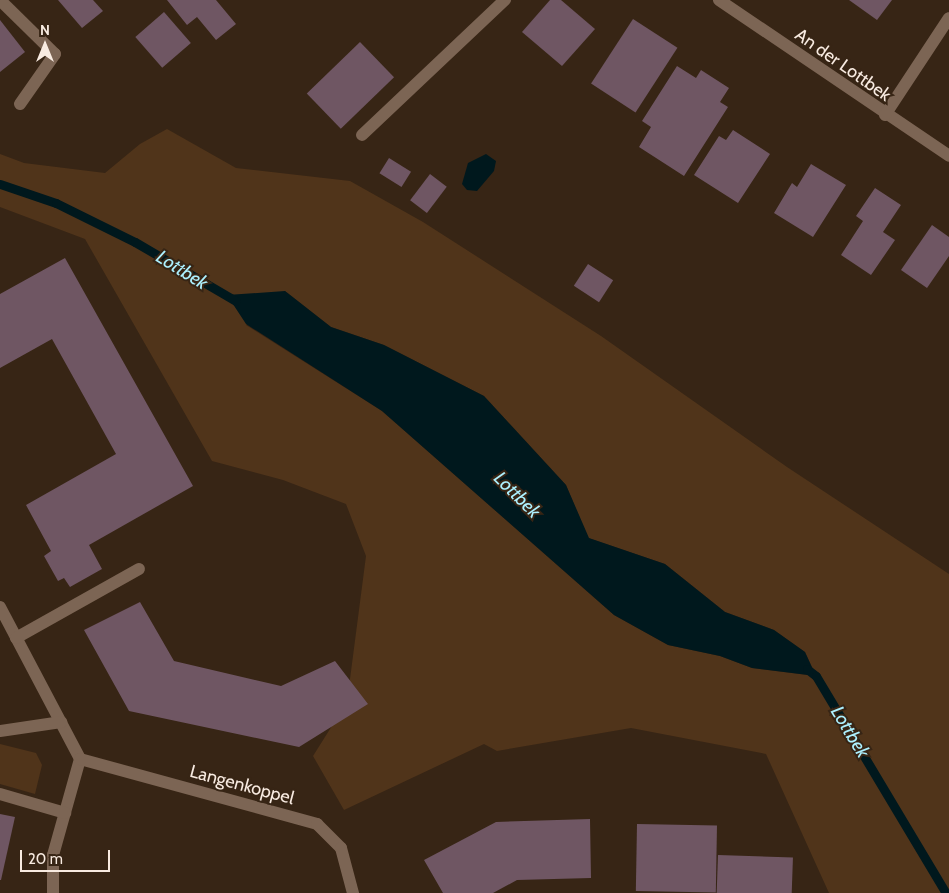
<!DOCTYPE html>
<html>
<head>
<meta charset="utf-8">
<style>
  body { margin:0 }
  #map { position:relative; width:949px; height:893px; overflow:hidden; background:#372515; font-family:Cabin,sans-serif }
  div>[style] { position:absolute }
  .green>* { inset:0; background:#50341a }
  .water>* { inset:0; background:#00181d }
  .stream>* { height:9px; margin:-4.5px; padding:0 4.5px; transform-origin:4.5px; border-radius:4.5px; background:#00181d }
  .building>* { inset:0; background:#6f5663; transform-origin:0 0 }
  .minor>* { height:12px; margin:-6px; padding:0 6px; transform-origin:6px; border-radius:6px; background:#7c6554 }
  span { translate:-50% -50%; white-space:nowrap; text-align:center; line-height:1.15; -webkit-text-stroke:4px #372515; paint-order:stroke }
  .street-label { font-size:18px; color:#f8ebe1 }
  .water-label { font-size:19px; color:#adf1ff; font-style:italic }
  .north { position:absolute; left:20px; top:20px; width:50px; height:50px; -webkit-text-stroke:4px #372515; paint-order:stroke; rotate:0deg; font-size:14px; font-weight:700; line-height:20px; text-align:center; color:#f8ebe1 }
  .north::after { content:''; display:block; margin:auto; width:18px; height:22px; background:#f8ebe1; clip-path:polygon(50% 0,100% 100%,50% 72%,0 100%) }
  .scale { position:absolute; left:20px; top:850px; width:90px; height:22px; box-sizing:border-box; border:2px solid #f8ebe1; border-top:0; padding-left:6px; font-size:15px; line-height:18px; white-space:nowrap; color:#f8ebe1; -webkit-text-stroke:4px #372515; paint-order:stroke }
</style>
</head>
<body>
<div id="map">
  <div class="green">
    <i style="clip-path:polygon(evenodd,167px 129px,236px 168px,350px 181px,423px 222px,601px 336px,787px 467px,949px 574px,949px 893px,829px 893px,766px 754px,631px 728px,497px 751px,484px 744px,344px 810px,313px 756px,347px 702px,366px 556px,346px 504px,283px 480px,212px 461px,85px 239px,0 207px,0 154px,24px 163px,105px 173px,140px 144px,167px 129px,285px 291px,331px 327px,384px 345px,484px 396px,566px 485px,588px 538px,665px 564px,725px 612px,774px 630px,805px 652px,816px 676px,752px 668px,720px 656px,668px 645px,614px 615px,382px 411px,246px 325px,285px 291px)"></i>
    <i style="clip-path:polygon(0 744px,36px 753px,42px 765px,35px 794px,0 784px)"></i>
  </div>
  <div class="water">
    <i style="clip-path:polygon(486px 154px,496px 161px,494px 171px,477px 191px,467px 190px,462px 184px,468px 163px)"></i>
    <i style="clip-path:polygon(285px 291px,331px 327px,384px 345px,484px 396px,566px 485px,589px 538px,665px 564px,725px 612px,774px 630px,805px 652px,816px 676px,752px 668px,720px 656px,668px 645px,614px 615px,382px 411px,246px 324px,227px 295px)"></i>
  </div>
  <div class="stream">
    <i style="left:0;top:184px;width:59px;rotate:18.7deg"></i>
    <i style="left:56px;top:203px;width:88px;rotate:26.3deg"></i>
    <i style="left:135px;top:242px;width:117px;rotate:30.3deg"></i>
    <i style="left:807px;top:669px;width:11px;rotate:38deg"></i>
    <i style="left:816px;top:676px;width:253px;rotate:59.1deg"></i>
  </div>
  <div class="building">
    <i style="clip-path:polygon(58px 0,93px 0,103px 11px,82px 28px)"></i>
    <i style="clip-path:polygon(167px 0,216px 0,236px 24px,216px 40px,197px 17px,187px 25px)"></i>
    <i style="clip-path:polygon(550px 0,561px 0,595px 29px,562px 66px,522px 32px)"></i>
    <i style="clip-path:polygon(849px 0,892px 0,877px 20px)"></i>
    <i style="left:164px;top:12px;width:41px;height:38px;rotate:49deg"></i>
    <i style="left:633px;top:19px;width:53px;height:77px;rotate:33deg"></i>
    <i style="clip-path:polygon(0 20px,25px 52px,0 72px)"></i>
    <i style="left:360px;top:42px;width:49px;height:74px;rotate:46deg"></i>
    <i style="clip-path:polygon(677px 66px,696px 78px,701px 70px,729px 88px,720px 102px,728px 107px,684px 176px,639px 147px,651px 127px,642px 121px)"></i>
    <i style="clip-path:polygon(733px 130px,770px 154px,738px 203px,694px 175px,719px 136px,726px 140px)"></i>
    <i style="left:389px;top:158px;width:26px;height:18px;rotate:32deg"></i>
    <i style="clip-path:polygon(811px 164px,846px 185px,813px 237px,774px 213px,792px 183px,797px 187px)"></i>
    <i style="left:430px;top:174px;width:21px;height:33px;rotate:37deg"></i>
    <i style="clip-path:polygon(875px 188px,901px 205px,883px 232px,895px 240px,871px 275px,841px 255px,863px 221px,856px 216px)"></i>
    <i style="clip-path:polygon(932px 225px,949px 237px,949px 256px,927px 288px,901px 270px)"></i>
    <i style="clip-path:polygon(65px 258px,193px 486px,89px 545px,102px 569px,70px 587px,64px 578px,58px 581px,44px 556px,51px 551px,26px 505px,116px 454px,52px 339px,0 368px,0 294px)"></i>
    <i style="left:588px;top:264px;width:30px;height:26px;rotate:33deg"></i>
    <i style="clip-path:polygon(140px 602px,174px 661px,281px 686px,335px 661px,368px 704px,299px 747px,129px 711px,84px 630px)"></i>
    <i style="clip-path:polygon(0 814px,15px 817px,1px 880px,0 880px)"></i>
    <i style="clip-path:polygon(590px 819px,591px 878px,517px 880px,493px 893px,443px 893px,424px 860px,496px 822px)"></i>
    <i style="left:637px;top:824px;width:80px;height:67px;rotate:1deg"></i>
    <i style="left:718px;top:855px;width:75px;height:38px;rotate:2deg"></i>
  </div>
  <div class="minor">
    <i style="left:0;top:0;width:77px;rotate:44.5deg"></i>
    <i style="left:55px;top:54px;width:61px;rotate:125deg"></i>
    <i style="left:719px;top:0;width:278px;rotate:34.1deg"></i>
    <i style="left:885px;top:115px;width:116px;rotate:-56.6deg"></i>
    <i style="left:362px;top:135px;width:197px;rotate:-43.4deg"></i>
    <i style="left:0;top:607px;width:172px;rotate:62.2deg"></i>
    <i style="left:80px;top:759px;width:100px;rotate:105.7deg"></i>
    <i style="left:53px;top:855px;width:38px;rotate:90deg"></i>
    <i style="left:16px;top:638px;width:141px;rotate:-29.3deg"></i>
    <i style="left:0;top:731px;width:62px;rotate:-8.4deg"></i>
    <i style="left:80px;top:759px;width:246px;rotate:15.3deg"></i>
    <i style="left:317px;top:824px;width:34px;rotate:45deg"></i>
    <i style="left:341px;top:848px;width:47px;rotate:75.1deg"></i>
    <i style="left:0;top:794px;width:68px;rotate:16.3deg"></i>
  </div>
  <div class="street-label">
    <span style="left:843px;top:65px;rotate:35deg">An der Lottbek</span>
    <span style="left:242px;top:785px;rotate:15deg">Langenkoppel</span>
  </div>
  <div class="water-label">
    <span style="left:182px;top:270px;rotate:32deg">Lottbek</span>
    <span style="left:517px;top:495px;rotate:45deg">Lottbek</span>
    <span style="left:850px;top:732px;rotate:59deg">Lottbek</span>
  </div>
  <div class="north">N</div>
  <div class="scale">20 m</div>
</div>
</body>
</html>
